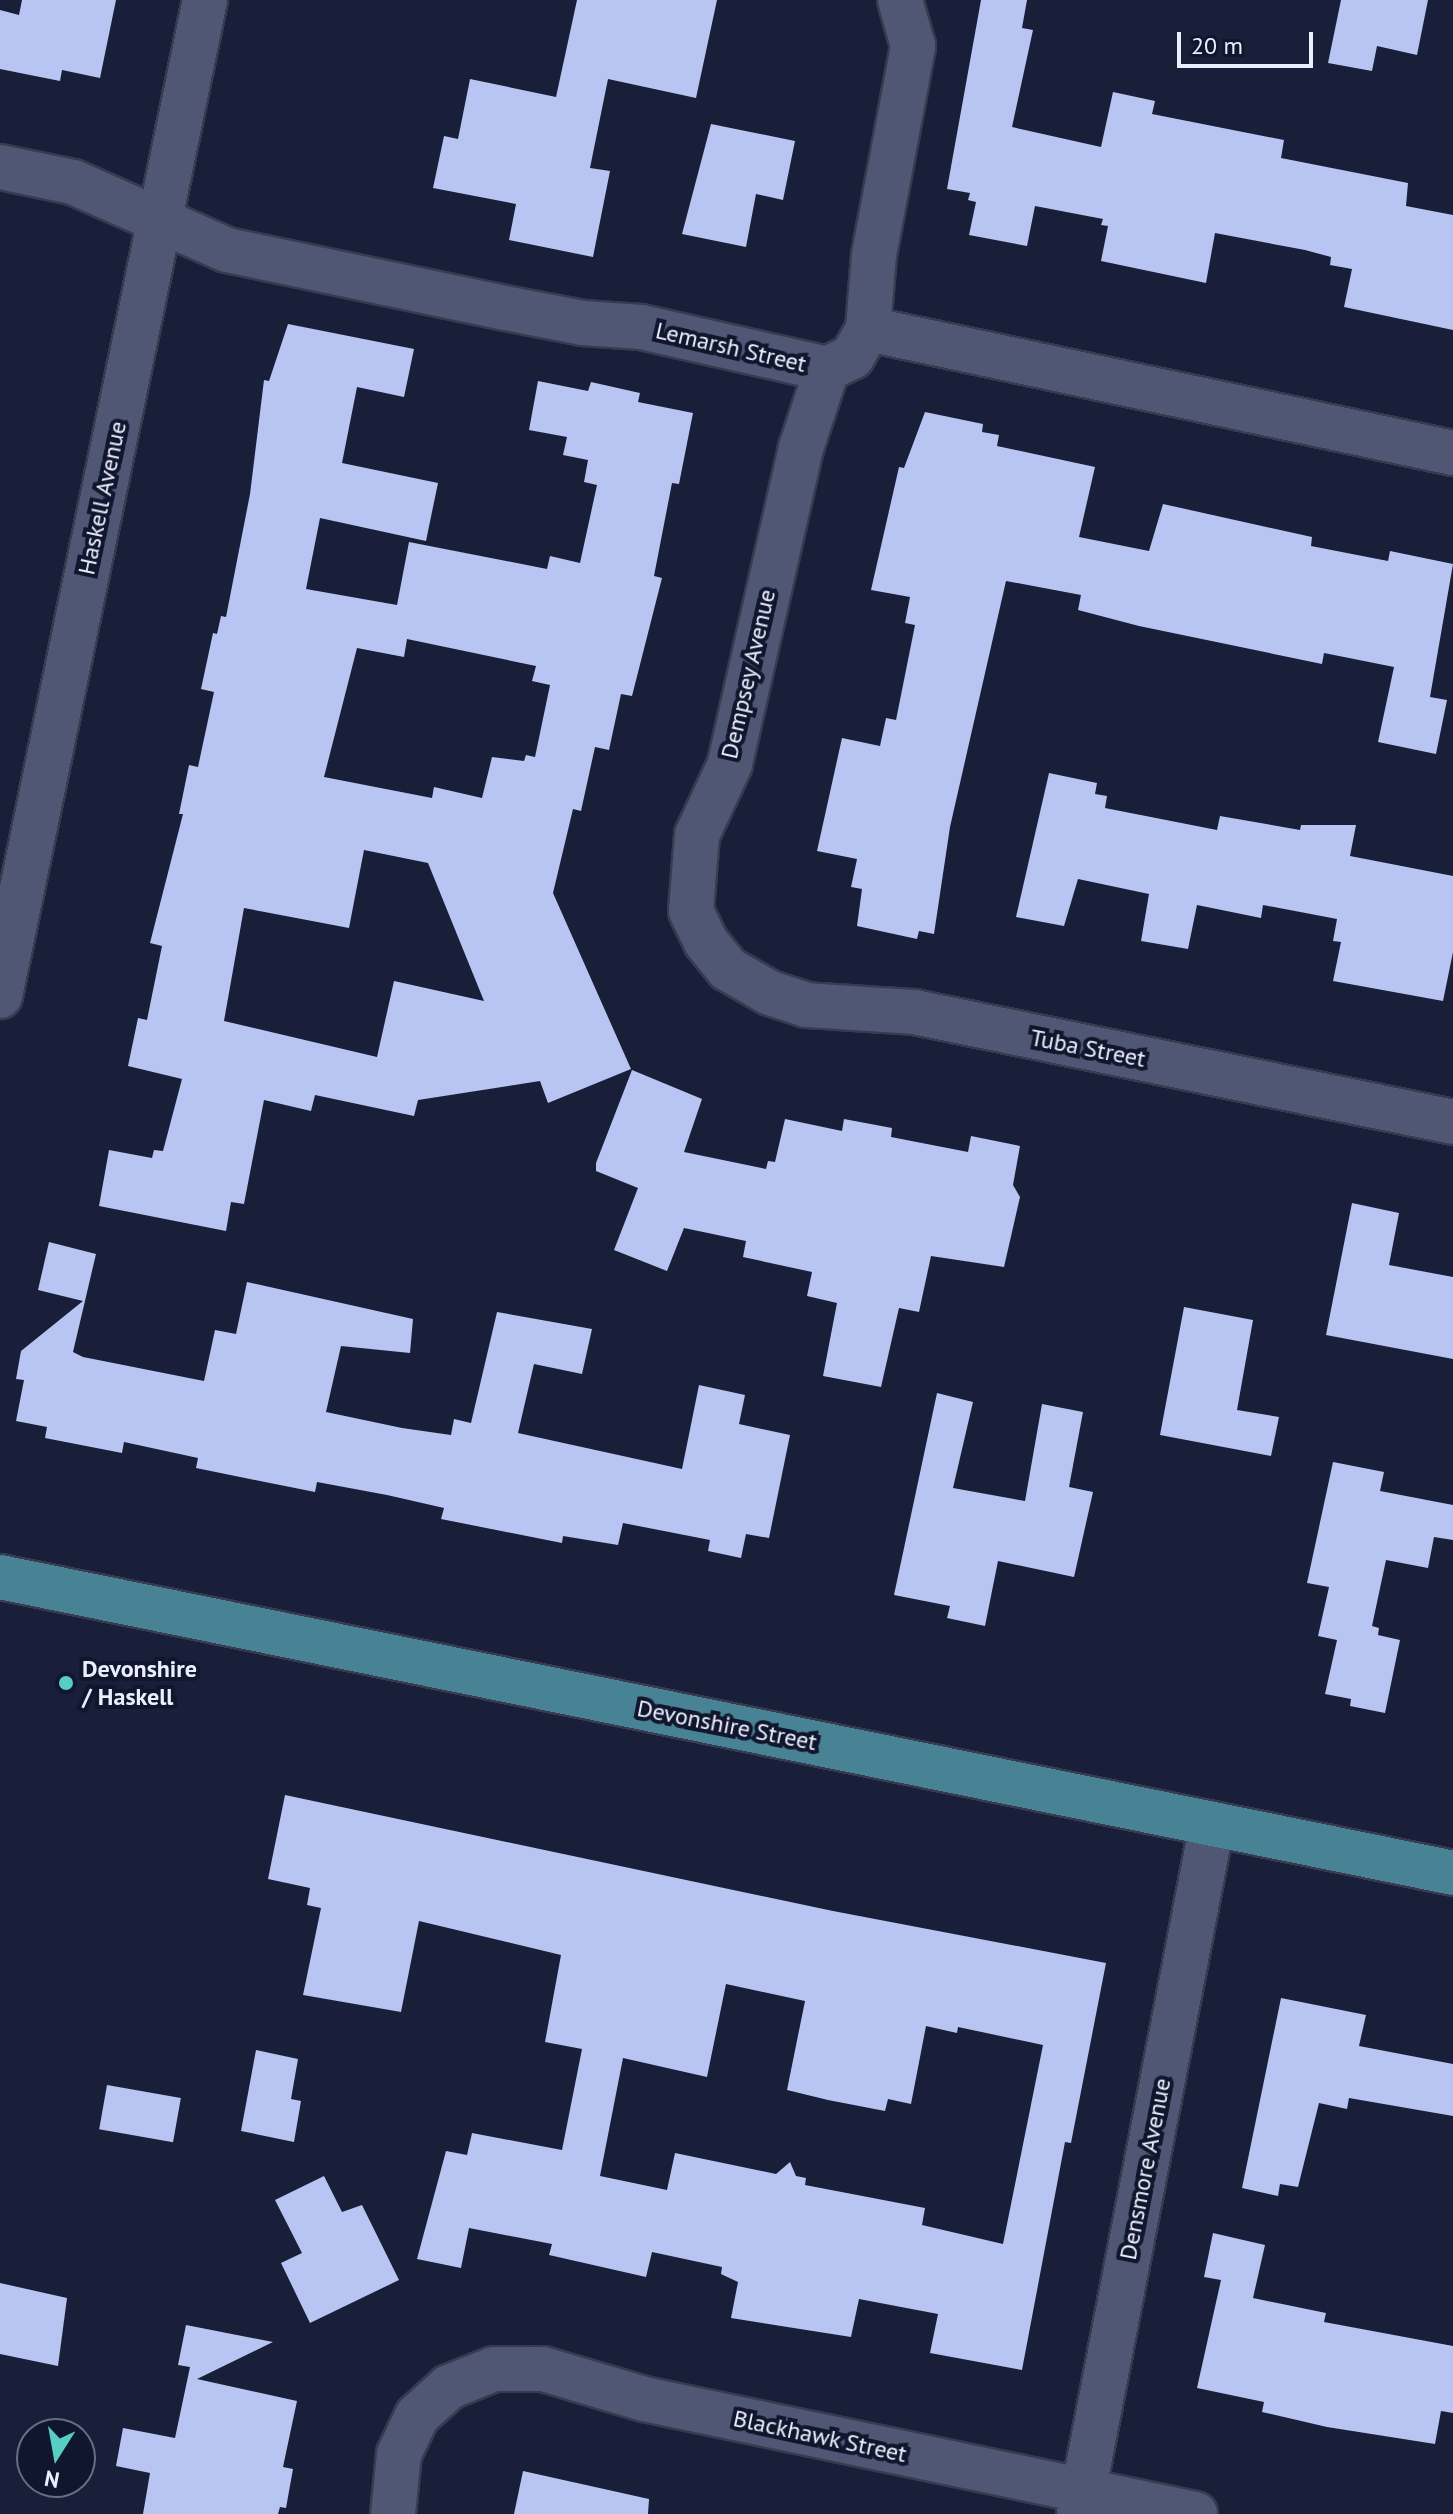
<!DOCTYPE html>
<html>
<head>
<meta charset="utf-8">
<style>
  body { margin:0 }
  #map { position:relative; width:1453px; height:2514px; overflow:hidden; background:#1a1f39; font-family:"PT Sans",sans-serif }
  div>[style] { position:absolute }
  .building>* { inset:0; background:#b8c4f2; transform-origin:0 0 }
  .roads { filter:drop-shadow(2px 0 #383b50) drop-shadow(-2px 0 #383b50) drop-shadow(0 2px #383b50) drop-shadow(0 -2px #383b50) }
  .minor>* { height:44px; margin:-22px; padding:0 22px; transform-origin:22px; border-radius:22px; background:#4f5774 }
  .secondary>* { height:44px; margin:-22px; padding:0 22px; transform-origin:22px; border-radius:22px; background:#4f5774 }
  .primary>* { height:44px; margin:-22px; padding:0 22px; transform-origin:22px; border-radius:22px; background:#478394 }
  .dots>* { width:22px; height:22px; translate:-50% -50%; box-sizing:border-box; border:4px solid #11162f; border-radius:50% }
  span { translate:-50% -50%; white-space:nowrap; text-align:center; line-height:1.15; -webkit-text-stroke:8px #11162f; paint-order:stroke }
  .street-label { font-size:24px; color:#ebeffd }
  .poi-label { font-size:24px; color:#ebeffd; font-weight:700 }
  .left { translate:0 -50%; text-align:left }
  .north { position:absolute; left:16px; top:2418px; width:80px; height:80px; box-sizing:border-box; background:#11162f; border:2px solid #686d81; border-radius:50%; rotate:191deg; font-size:22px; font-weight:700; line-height:32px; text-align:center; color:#ebeffd }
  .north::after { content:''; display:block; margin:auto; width:28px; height:36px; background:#56cec3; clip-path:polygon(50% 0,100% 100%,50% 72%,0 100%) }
  .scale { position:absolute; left:1177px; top:32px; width:136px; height:36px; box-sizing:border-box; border:4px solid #ebeffd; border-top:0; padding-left:10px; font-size:24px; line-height:28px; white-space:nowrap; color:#ebeffd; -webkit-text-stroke:6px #11162f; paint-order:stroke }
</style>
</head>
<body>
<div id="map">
  <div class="building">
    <i style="clip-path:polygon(22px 0,116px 0,100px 78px,62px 70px,60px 81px,0 69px,0 10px,19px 15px)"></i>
    <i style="clip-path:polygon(577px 0,717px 0,696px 98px,608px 79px,590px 168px,610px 171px,593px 257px,509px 240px,516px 204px,433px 188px,444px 136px,458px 139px,470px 79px,556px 97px)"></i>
    <i style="clip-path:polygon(981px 0,1027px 0,1022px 28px,1033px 30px,1012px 127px,1101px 147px,1113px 92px,1155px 101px,1152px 114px,1284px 140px,1281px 158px,1408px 183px,1406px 206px,1453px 215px,1453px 330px,1344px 307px,1352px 269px,1330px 265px,1331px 257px,1305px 250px,1215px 233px,1206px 283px,1101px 261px,1108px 226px,1101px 225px,1103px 219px,1035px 206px,1027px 246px,969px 235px,976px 202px,968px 200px,970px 193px,947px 189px)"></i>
    <i style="clip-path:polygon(1341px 0,1428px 0,1417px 55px,1377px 46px,1372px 71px,1328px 63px)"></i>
    <i style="clip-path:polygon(711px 124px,795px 141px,783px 200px,756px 194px,746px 247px,682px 234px)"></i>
    <i style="clip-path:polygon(evenodd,288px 324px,414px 349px,404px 397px,357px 387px,342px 463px,438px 483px,426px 541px,320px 518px,306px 589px,397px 605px,409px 542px,547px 569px,550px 556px,580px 563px,597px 485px,584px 482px,588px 460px,563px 455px,567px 437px,529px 430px,538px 381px,588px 391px,591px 382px,640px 393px,638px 402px,693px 413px,679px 484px,672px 483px,654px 576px,662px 578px,632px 696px,621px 694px,609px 750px,595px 747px,581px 811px,573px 809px,553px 893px,631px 1069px,548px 1103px,540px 1081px,418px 1100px,414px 1116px,315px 1095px,311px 1111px,264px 1100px,244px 1204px,231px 1202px,226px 1231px,99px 1206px,109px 1150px,152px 1158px,154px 1150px,163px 1151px,182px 1079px,128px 1066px,138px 1018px,147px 1020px,162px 946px,150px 943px,183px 814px,179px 814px,189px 765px,198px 767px,214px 692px,201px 689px,213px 633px,217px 634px,221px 616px,226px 617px,250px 494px,264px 380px,269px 381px,288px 324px,407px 639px,536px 666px,532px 681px,550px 685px,535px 757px,526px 755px,524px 761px,492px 757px,482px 798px,434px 787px,432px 798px,324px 777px,357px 648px,404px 657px,407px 639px,288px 324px,364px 850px,428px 863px,484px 1001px,394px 981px,377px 1057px,224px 1021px,244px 908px,349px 928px,364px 850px)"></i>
    <i style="clip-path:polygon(925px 412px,983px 424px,982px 432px,999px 435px,997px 446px,1095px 467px,1079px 537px,1149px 551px,1163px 504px,1312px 537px,1311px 546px,1388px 561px,1390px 551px,1453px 564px,1430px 697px,1447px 700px,1436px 754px,1378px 742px,1394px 667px,1324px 653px,1322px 664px,1139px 626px,1078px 610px,1081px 595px,1006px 581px,950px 827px,934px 934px,919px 931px,917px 939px,857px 926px,862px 889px,851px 887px,857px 859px,817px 851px,842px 738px,880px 746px,886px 718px,896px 720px,915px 625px,905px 623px,910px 597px,871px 590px,899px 467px,904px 468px)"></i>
    <i style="clip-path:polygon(1049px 773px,1097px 783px,1095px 794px,1107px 796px,1105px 808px,1217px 830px,1220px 816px,1300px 830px,1301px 825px,1356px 825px,1350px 856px,1453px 876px,1453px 952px,1443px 1001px,1333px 981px,1341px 942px,1333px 941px,1337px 919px,1263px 905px,1261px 918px,1197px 905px,1188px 949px,1141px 941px,1149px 894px,1078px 879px,1064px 926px,1016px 917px)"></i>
    <i style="clip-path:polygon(632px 1070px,702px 1099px,684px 1152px,766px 1169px,768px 1161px,775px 1162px,785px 1119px,842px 1131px,844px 1119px,892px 1128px,891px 1137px,968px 1152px,971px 1136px,1020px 1146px,1013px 1185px,1020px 1197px,1004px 1267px,931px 1256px,919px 1312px,899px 1308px,881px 1387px,823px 1376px,837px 1303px,807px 1296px,812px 1272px,743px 1257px,746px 1241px,684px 1228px,667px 1271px,614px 1250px,638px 1188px,596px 1171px,596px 1163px)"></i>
    <i style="clip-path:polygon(1352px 1203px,1399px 1213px,1389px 1265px,1453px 1277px,1453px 1359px,1326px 1335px)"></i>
    <i style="clip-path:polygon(49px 1242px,96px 1254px,73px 1352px,83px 1357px,204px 1381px,215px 1330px,236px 1334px,247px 1282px,413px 1319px,410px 1353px,341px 1346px,326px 1412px,402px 1428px,451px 1435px,454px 1419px,471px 1423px,497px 1312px,592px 1329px,582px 1374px,534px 1364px,518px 1433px,682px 1469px,699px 1385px,745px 1395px,739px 1424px,790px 1435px,769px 1538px,746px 1534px,741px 1558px,708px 1551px,710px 1540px,623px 1523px,618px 1545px,563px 1536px,562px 1543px,441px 1519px,444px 1508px,387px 1495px,317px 1482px,315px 1492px,265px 1482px,196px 1468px,198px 1458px,124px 1442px,122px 1453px,45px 1438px,47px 1427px,16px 1421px,24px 1380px,16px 1379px,21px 1351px,83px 1301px,38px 1290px)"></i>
    <i style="clip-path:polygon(1184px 1307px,1253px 1320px,1237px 1410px,1279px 1417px,1271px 1456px,1160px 1435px)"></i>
    <i style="clip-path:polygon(937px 1393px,973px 1402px,953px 1488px,1025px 1501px,1042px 1404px,1083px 1412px,1069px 1487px,1093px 1492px,1074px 1577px,998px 1561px,985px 1626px,947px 1618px,950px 1606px,894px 1595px)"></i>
    <i style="clip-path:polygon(1333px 1462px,1384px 1472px,1380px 1491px,1453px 1505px,1453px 1540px,1434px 1537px,1428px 1568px,1386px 1560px,1372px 1626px,1379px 1628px,1378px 1635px,1400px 1640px,1385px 1713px,1350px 1706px,1351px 1699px,1325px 1694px,1337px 1640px,1318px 1636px,1329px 1587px,1307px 1583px)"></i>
    <i style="clip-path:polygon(evenodd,285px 1795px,833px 1911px,1106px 1963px,1071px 2143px,1065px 2142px,1022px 2370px,930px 2353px,938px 2314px,859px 2299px,851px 2337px,731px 2318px,738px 2282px,721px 2274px,722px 2267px,652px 2252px,646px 2277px,549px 2255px,552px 2244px,469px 2228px,461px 2268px,417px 2259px,446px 2151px,467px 2155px,472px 2133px,562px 2150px,582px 2049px,545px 2042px,561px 1955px,419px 1921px,401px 2012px,303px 1995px,321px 1908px,307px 1905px,310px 1888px,268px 1879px,285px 1795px,726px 1984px,805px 2001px,787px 2090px,828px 2100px,885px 2111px,888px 2099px,911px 2104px,926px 2026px,957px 2033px,958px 2027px,1043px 2045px,1003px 2244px,922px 2225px,925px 2208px,805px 2185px,806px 2178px,796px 2176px,790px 2162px,776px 2174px,675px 2153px,667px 2190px,600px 2176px,623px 2058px,707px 2077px,726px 1984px)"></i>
    <i style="clip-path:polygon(1281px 1998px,1366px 2015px,1359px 2046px,1453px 2064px,1453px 2116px,1349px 2098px,1347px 2109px,1319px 2103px,1298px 2187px,1280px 2184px,1278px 2196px,1242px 2188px)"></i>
    <i style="clip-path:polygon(256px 2050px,298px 2059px,291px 2099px,301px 2101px,294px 2142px,241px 2131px)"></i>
    <i style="left:107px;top:2085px;width:75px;height:45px;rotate:10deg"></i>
    <i style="clip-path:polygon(324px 2176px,342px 2212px,362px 2205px,399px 2280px,310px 2323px,281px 2263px,302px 2253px,275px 2200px)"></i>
    <i style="clip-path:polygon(1213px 2233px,1265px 2245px,1253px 2298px,1326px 2313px,1324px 2322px,1453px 2346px,1453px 2413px,1441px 2411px,1435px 2444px,1327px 2427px,1262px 2412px,1264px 2402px,1197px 2388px,1221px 2280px,1204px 2277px)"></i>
    <i style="clip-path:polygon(0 2283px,67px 2298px,58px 2366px,0 2354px)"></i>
    <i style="clip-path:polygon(186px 2325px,273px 2342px,197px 2379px,297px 2401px,283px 2467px,293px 2469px,286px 2508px,280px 2507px,278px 2514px,143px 2514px,150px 2473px,116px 2466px,123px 2428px,175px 2438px,190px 2367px,178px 2365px)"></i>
    <i style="clip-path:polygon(523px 2471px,649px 2499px,648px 2514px,514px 2514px)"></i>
  </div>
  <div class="roads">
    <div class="minor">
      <i style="left:0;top:167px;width:75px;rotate:11.6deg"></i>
      <i style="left:73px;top:182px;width:168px;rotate:23.8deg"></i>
      <i style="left:227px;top:250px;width:284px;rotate:11.8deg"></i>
      <i style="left:505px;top:308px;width:79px;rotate:10.9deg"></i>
      <i style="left:583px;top:323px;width:58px;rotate:3.9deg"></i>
      <i style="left:641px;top:327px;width:191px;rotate:12.7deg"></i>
      <i style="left:827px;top:369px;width:28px;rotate:-26deg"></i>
      <i style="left:852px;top:357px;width:32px;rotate:-60deg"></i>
      <i style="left:868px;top:329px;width:598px;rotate:11.97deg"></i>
      <i style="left:868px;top:329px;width:74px;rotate:-85.4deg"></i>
      <i style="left:874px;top:255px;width:213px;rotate:-79.4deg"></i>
      <i style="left:913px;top:46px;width:48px;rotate:-105.8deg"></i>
      <i style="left:827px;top:369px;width:83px;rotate:108.2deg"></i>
      <i style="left:801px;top:448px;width:324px;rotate:102.7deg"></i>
      <i style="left:730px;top:764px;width:78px;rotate:114.9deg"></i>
      <i style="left:697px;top:835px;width:76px;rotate:94.5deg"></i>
      <i style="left:691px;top:911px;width:34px;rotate:64deg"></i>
      <i style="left:706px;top:942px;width:35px;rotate:51deg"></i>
      <i style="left:728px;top:969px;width:48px;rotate:29.7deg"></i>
      <i style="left:770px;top:993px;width:38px;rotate:18deg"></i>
      <i style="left:806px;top:1005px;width:108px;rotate:3.7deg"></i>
      <i style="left:914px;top:1012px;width:550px;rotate:11.53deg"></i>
      <i style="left:393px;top:2514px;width:60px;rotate:-84.3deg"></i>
      <i style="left:399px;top:2454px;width:42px;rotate:-64.7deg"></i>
      <i style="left:417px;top:2416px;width:43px;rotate:-42.2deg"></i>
      <i style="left:449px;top:2387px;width:48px;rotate:-21.8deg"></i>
      <i style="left:494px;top:2369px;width:49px"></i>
      <i style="left:543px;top:2369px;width:105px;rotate:16.5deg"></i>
      <i style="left:644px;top:2399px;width:563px;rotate:11.79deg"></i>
      <i style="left:1079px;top:2514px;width:703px;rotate:-79.09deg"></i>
    </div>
    <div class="secondary">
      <i style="left:0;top:996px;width:1017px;rotate:-78.37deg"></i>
    </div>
    <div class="primary">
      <i style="left:0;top:1577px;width:1483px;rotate:11.51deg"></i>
    </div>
  </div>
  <div class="dots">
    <i style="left:66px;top:1683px;background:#56cec3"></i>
  </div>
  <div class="street-label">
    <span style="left:731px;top:347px;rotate:13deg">Lemarsh Street</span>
    <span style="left:102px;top:498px;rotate:-78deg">Haskell Avenue</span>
    <span style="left:748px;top:674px;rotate:-77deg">Dempsey Avenue</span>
    <span style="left:1088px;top:1048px;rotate:11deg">Tuba Street</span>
    <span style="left:727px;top:1725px;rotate:11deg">Devonshire Street</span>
    <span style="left:1145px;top:2169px;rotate:-79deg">Densmore Avenue</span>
    <span style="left:820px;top:2436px;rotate:12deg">Blackhawk Street</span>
  </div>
  <div class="poi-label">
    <span class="left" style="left:82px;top:1683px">Devonshire<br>/ Haskell</span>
  </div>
  <div class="north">N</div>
  <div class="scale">20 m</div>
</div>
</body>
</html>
